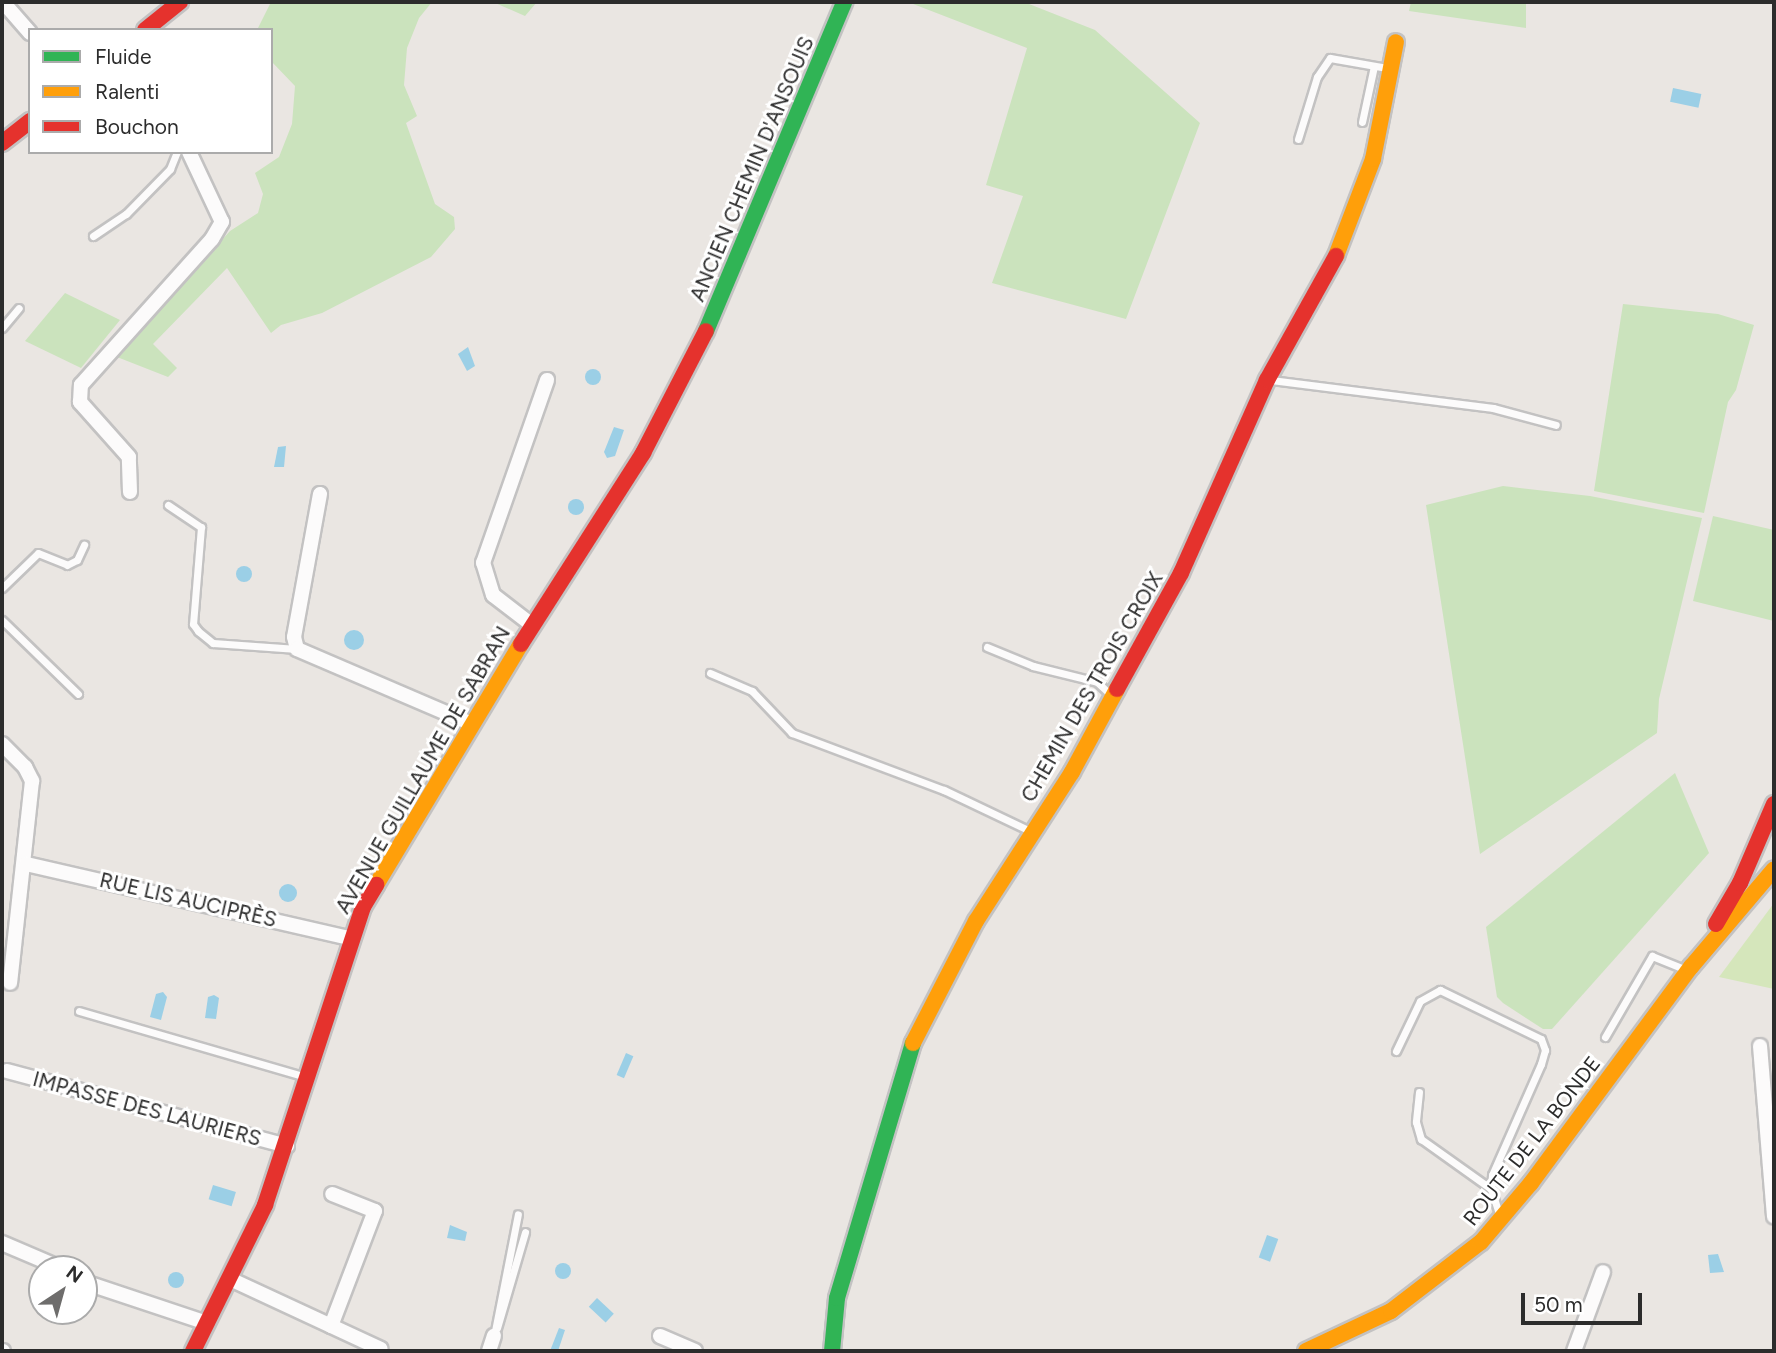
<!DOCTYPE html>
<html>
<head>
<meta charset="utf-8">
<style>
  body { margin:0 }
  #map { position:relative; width:1776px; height:1353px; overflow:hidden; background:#eae6e2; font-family:Figtree,sans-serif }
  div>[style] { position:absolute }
  .green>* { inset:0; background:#cbe3bd }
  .pitch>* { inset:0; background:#d5e6bb }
  .water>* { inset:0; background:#9bcfe6; transform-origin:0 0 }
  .round { border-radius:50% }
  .roads { filter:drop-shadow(2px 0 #c3c2c2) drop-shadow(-2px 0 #c3c2c2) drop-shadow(0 2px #c3c2c2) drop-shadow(0 -2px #c3c2c2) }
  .lane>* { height:7px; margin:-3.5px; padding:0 3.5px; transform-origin:3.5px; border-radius:3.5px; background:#fcfbfb }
  .street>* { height:14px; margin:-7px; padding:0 7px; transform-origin:7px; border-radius:7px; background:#fcfbfb }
  .fast>* { height:16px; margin:-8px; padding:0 8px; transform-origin:8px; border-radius:8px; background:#30b455 }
  .slow>* { height:16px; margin:-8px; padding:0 8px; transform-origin:8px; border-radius:8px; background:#ff9f0a }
  .jam>* { height:16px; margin:-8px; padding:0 8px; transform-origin:8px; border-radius:8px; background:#e5322d }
  span { translate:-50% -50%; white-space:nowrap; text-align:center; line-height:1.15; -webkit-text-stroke:6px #fff; paint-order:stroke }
  .street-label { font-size:21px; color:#2c2c2c }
  .frame { position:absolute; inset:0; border:4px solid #2c2c2c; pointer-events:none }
  .legend { position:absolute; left:28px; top:28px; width:245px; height:126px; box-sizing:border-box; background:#fff; border:2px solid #ababab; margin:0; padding:9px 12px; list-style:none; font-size:21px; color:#2c2c2c }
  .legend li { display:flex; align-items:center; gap:14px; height:35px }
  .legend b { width:35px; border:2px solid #ababab }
  .north { position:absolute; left:28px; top:1255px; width:70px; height:70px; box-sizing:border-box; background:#fff; border:2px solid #ababab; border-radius:50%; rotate:36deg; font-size:19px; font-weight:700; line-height:28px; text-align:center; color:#2c2c2c }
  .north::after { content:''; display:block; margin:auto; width:24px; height:32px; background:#6e6d6c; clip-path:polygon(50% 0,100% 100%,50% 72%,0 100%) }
  .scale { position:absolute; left:1521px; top:1293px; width:121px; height:32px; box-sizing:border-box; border:4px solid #2c2c2c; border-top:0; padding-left:9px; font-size:21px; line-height:24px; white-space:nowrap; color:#2c2c2c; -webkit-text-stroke:5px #fff; paint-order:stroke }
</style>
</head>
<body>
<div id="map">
  <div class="green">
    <i style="clip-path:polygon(271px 2px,432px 2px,419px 18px,407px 48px,404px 85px,417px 116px,406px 123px,435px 204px,454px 217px,455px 229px,431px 257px,322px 313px,281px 325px,271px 333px,227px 268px,153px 344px,177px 368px,168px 377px,117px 357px,230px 231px,258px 213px,263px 194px,255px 173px,279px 157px,292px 124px,295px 86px,271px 61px,271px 30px,257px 30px)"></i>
    <i style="clip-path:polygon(493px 2px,537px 2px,525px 16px)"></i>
    <i style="clip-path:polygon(908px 2px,1024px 2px,1095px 30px,1200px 123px,1126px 319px,992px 283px,1023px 196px,986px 185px,1027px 48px)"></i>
    <i style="clip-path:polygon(1411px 2px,1526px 2px,1526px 28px,1409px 11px)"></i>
    <i style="clip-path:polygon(65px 293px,120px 320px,81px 368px,25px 341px)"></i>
    <i style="clip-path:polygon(1623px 304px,1718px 314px,1754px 325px,1736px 390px,1728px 402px,1704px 513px,1594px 491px)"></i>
    <i style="clip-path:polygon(1503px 486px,1590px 496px,1702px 518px,1659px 699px,1657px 733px,1480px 854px,1426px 505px)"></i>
    <i style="clip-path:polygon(1713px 516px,1774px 530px,1774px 621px,1693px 601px)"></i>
    <i style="clip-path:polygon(1675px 773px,1709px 853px,1552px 1029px,1543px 1029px,1503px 1003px,1497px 997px,1486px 927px)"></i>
  </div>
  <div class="pitch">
    <i style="clip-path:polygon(1774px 903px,1774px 989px,1719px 977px)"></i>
  </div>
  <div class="water">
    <i style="left:1673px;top:88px;width:29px;height:14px;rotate:12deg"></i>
    <i style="clip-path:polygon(468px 347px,475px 366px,467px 371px,458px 354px)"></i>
    <i class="round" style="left:585px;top:369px;width:16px;height:16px"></i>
    <i style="clip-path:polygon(614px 427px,624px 430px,615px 456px,607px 458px,604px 452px)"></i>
    <i style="clip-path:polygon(286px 446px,284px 467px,274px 467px,278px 447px)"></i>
    <i class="round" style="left:568px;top:499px;width:16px;height:16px"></i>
    <i class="round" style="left:236px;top:566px;width:16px;height:16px"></i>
    <i class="round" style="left:344px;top:630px;width:20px;height:20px"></i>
    <i class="round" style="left:279px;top:884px;width:18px;height:18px"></i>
    <i style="clip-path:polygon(163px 992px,167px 997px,161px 1020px,150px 1017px,156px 994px)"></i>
    <i style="clip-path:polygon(214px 995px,219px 998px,216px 1019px,205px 1018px,208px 997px)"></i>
    <i style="left:626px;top:1053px;width:8px;height:24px;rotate:23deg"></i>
    <i style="left:213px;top:1185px;width:24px;height:15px;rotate:17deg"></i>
    <i style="clip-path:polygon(450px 1225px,467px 1232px,465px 1241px,447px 1238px)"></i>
    <i style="left:1267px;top:1235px;width:12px;height:24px;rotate:20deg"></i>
    <i style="clip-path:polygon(1718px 1254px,1724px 1272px,1710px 1273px,1708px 1255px)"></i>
    <i class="round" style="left:555px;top:1263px;width:16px;height:16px"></i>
    <i class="round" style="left:168px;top:1272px;width:16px;height:16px"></i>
    <i style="left:597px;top:1298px;width:23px;height:12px;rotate:43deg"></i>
    <i style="clip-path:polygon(559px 1328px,565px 1330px,558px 1351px,550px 1351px)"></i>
  </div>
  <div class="roads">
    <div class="lane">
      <i style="left:1362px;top:122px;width:57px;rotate:-77.9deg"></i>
      <i style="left:1298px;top:139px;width:65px;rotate:-73deg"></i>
      <i style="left:1317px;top:77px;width:23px;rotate:-56deg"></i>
      <i style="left:1330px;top:58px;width:58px;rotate:10deg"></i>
      <i style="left:93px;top:236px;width:40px;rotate:-34deg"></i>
      <i style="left:126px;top:214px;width:63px;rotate:-45.6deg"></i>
      <i style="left:170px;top:169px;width:18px;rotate:-68deg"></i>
      <i style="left:2px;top:328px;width:26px;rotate:-50deg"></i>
      <i style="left:1271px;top:380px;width:224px;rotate:7.2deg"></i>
      <i style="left:1493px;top:408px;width:65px;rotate:15.1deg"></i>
      <i style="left:168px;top:505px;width:40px;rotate:34deg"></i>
      <i style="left:201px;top:527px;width:97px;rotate:94.7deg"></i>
      <i style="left:193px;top:624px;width:9px;rotate:54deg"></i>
      <i style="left:198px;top:631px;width:19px;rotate:39deg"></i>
      <i style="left:213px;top:643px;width:84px;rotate:4.1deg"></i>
      <i style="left:2px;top:588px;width:50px;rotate:-44.2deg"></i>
      <i style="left:38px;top:553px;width:31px;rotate:22deg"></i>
      <i style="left:67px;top:565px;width:11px;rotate:-27deg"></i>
      <i style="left:77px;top:560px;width:17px;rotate:-65deg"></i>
      <i style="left:2px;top:620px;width:106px;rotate:44.2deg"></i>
      <i style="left:987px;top:647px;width:50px;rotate:22.4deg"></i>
      <i style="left:1033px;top:666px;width:66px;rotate:14deg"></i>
      <i style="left:1097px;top:682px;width:18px;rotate:43deg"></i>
      <i style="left:710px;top:673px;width:46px;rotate:23.2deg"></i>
      <i style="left:752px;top:691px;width:58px;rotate:46.4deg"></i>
      <i style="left:792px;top:733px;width:162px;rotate:20.6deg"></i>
      <i style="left:944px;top:790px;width:98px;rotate:25.5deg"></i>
      <i style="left:79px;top:1011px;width:236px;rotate:16.2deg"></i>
      <i style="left:1605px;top:1037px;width:94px;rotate:-59.9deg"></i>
      <i style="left:1652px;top:956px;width:38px;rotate:22deg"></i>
      <i style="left:1396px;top:1051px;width:55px;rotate:-64.4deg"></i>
      <i style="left:1420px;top:1001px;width:23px;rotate:-29deg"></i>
      <i style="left:1440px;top:990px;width:112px;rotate:25.9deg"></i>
      <i style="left:1541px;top:1039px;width:12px;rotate:70deg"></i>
      <i style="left:1545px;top:1050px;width:15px;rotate:106deg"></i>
      <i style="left:1541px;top:1064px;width:121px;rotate:113.8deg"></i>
      <i style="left:1492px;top:1175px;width:14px;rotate:94deg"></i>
      <i style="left:1491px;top:1189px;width:25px;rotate:72deg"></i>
      <i style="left:1419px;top:1092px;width:30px;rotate:96deg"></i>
      <i style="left:1416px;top:1122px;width:18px;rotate:74deg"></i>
      <i style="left:1421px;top:1139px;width:86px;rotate:35.5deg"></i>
      <i style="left:497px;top:1328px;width:100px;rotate:-73.7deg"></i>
      <i style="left:494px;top:1336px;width:124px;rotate:-78.9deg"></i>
    </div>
    <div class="street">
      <i style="left:3px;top:2px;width:41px;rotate:48.9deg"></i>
      <i style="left:130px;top:492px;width:35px;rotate:-92deg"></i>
      <i style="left:129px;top:457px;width:74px;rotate:-131.7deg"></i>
      <i style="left:80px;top:402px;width:17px;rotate:-87deg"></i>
      <i style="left:81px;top:385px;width:196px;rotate:-48.1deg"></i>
      <i style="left:212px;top:239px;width:20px;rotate:-60deg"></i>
      <i style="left:222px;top:222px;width:77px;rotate:-115.2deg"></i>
      <i style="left:320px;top:494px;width:145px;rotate:100.3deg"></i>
      <i style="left:294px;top:637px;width:12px;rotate:76deg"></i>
      <i style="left:297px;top:649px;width:190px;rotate:23.2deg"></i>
      <i style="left:532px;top:625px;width:49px;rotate:-142.4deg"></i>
      <i style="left:493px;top:595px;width:34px;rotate:-107deg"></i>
      <i style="left:483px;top:563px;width:194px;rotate:-70.7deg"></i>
      <i style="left:2px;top:744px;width:33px;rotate:45deg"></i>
      <i style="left:25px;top:767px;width:16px;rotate:63deg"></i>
      <i style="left:32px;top:781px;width:203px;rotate:96.2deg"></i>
      <i style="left:26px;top:864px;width:331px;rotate:12.9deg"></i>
      <i style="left:1760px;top:1046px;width:171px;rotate:85.3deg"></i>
      <i style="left:7px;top:1071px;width:290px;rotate:15deg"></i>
      <i style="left:2px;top:1243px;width:66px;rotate:23.1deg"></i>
      <i style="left:230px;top:1279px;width:166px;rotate:24.9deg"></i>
      <i style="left:84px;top:1282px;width:130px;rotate:18.4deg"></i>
      <i style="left:331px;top:1326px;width:123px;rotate:-69.1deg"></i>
      <i style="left:375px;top:1211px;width:46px;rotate:-158.4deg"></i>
      <i style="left:660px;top:1336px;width:38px;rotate:23deg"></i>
      <i style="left:2px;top:1351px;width:1px"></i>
      <i style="left:489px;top:1351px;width:16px;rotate:-72deg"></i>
      <i style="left:1574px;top:1351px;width:84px;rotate:-69.8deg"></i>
    </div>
    <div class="fast">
      <i style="left:706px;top:331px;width:357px;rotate:-67.2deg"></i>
      <i style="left:832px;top:1351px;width:53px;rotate:-84.6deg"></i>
      <i style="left:837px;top:1298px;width:266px;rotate:-73.4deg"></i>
    </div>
    <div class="slow">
      <i style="left:1336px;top:256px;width:104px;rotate:-69.1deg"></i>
      <i style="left:1373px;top:159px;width:119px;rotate:-78.9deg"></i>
      <i style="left:376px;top:885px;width:281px;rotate:-59deg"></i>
      <i style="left:913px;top:1043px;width:137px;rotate:-62.7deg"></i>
      <i style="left:976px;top:921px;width:177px;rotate:-57.2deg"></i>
      <i style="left:1072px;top:772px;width:94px;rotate:-61.5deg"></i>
      <i style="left:1306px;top:1351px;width:94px;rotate:-25.2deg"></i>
      <i style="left:1391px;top:1311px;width:113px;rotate:-37.5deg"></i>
      <i style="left:1481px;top:1242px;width:77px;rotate:-49.7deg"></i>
      <i style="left:1531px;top:1183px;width:269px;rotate:-53.5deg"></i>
      <i style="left:1691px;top:967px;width:128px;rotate:-49.7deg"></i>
    </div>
    <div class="jam">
      <i style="left:145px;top:30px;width:45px;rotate:-38.7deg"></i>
      <i style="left:2px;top:143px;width:36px;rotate:-38deg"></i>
      <i style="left:521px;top:644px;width:227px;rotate:-57.4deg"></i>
      <i style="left:643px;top:453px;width:137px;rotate:-62.7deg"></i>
      <i style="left:1117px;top:689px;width:132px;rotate:-61.1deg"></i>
      <i style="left:1181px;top:573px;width:211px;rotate:-66deg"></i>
      <i style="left:1267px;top:380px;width:142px;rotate:-60.9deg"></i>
      <i style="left:1716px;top:924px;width:48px;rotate:-59.7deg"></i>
      <i style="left:1740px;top:883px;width:86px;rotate:-66.7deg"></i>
      <i style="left:193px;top:1351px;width:163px;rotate:-63.7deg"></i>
      <i style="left:265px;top:1205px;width:314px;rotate:-71.8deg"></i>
      <i style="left:363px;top:907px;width:26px;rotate:-59deg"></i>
    </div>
  </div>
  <div class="street-label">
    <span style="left:752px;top:169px;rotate:-67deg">ANCIEN CHEMIN D'ANSOUIS</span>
    <span style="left:1092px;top:687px;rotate:-60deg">CHEMIN DES TROIS CROIX</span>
    <span style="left:423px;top:770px;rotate:-60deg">AVENUE GUILLAUME DE SABRAN</span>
    <span style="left:188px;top:900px;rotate:13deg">RUE LIS AUCIPRÈS</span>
    <span style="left:147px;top:1109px;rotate:15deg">IMPASSE DES LAURIERS</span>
    <span style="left:1532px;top:1141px;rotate:-52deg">ROUTE DE LA BONDE</span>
  </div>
  <div class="frame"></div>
  <ul class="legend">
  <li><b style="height:9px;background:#30b455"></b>Fluide</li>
  <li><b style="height:9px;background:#ff9f0a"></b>Ralenti</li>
  <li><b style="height:9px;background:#e5322d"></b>Bouchon</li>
  </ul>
  <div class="north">N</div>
  <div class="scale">50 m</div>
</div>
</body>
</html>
